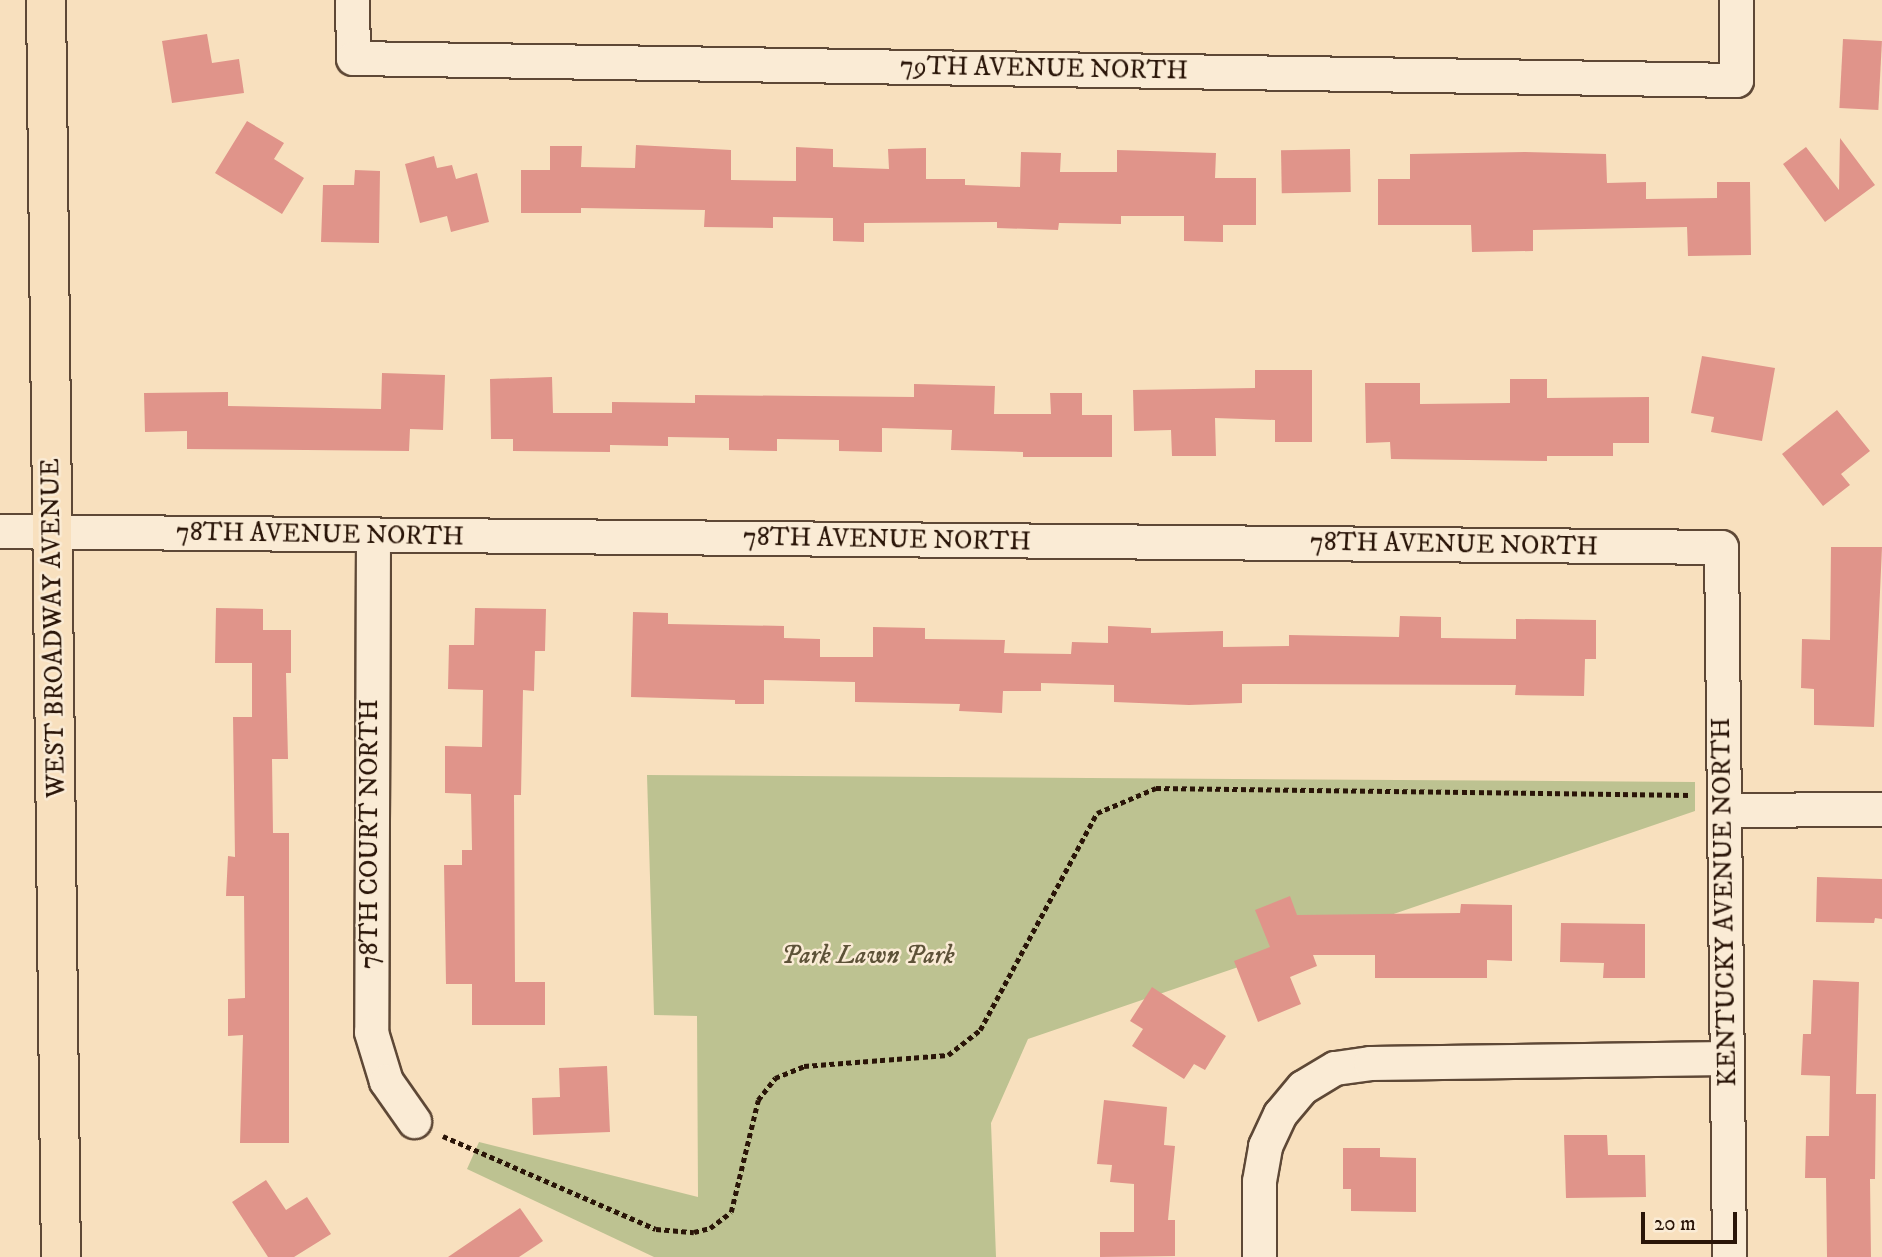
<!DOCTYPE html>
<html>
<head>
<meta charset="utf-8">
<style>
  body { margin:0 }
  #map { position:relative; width:1882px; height:1257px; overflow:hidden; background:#f8e0be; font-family:"IM FELL DW Pica",serif }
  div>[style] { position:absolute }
  .green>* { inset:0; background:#bdc291 }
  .building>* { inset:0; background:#e0948a; transform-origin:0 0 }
  .path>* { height:4.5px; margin-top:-2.25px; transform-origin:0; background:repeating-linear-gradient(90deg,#2a1508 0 5px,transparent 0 8.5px) }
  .roads { filter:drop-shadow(2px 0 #5e4836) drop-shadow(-2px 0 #5e4836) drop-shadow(0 2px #5e4836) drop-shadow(0 -2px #5e4836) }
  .minor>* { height:33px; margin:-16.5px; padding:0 16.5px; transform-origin:16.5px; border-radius:16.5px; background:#faebd5 }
  .major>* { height:38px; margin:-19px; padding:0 19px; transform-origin:19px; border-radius:19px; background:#f8e0be }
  span { translate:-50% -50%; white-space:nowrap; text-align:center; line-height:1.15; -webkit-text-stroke:5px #faebd5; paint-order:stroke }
  .street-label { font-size:26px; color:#2a1508 }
  .park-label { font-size:26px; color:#5d5238; font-style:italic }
  .scale { position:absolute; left:1641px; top:1212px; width:96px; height:32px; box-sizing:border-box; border:4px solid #2a1508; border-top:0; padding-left:9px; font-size:21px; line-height:24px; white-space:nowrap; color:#2a1508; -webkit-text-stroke:5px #faebd5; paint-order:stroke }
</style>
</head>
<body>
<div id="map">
  <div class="green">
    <i style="clip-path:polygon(647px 775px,1695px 782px,1695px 811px,1028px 1039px,991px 1123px,996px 1257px,654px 1257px,467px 1169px,479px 1142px,698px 1197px,697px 1016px,654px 1015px)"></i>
  </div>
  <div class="building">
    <i style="clip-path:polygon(207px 34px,212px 63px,239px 59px,244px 93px,172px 103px,162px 41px)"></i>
    <i style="left:1843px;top:39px;width:39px;height:69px;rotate:3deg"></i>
    <i style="clip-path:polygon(247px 121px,284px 143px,274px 159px,304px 178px,282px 214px,215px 173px)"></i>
    <i style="clip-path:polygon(1840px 138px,1875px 185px,1825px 222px,1783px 164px,1806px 147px,1839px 190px)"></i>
    <i style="clip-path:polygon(636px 145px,731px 150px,731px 180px,796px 181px,796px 147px,833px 149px,833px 167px,889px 169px,888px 149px,926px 148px,926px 179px,965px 179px,965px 185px,1020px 187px,1021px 152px,1061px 153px,1060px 172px,1117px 172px,1117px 150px,1216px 153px,1215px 178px,1256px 178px,1256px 225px,1223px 225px,1223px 242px,1184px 241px,1184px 216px,1121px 216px,1121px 224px,1059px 223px,1058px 230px,997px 228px,997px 222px,864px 223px,864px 242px,833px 241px,833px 218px,773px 217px,773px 228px,704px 227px,705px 210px,581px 208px,581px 213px,521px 213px,521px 170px,550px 170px,550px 146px,582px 146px,581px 167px,635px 168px)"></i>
    <i style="left:1350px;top:149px;width:43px;height:69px;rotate:89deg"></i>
    <i style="clip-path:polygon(1525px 152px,1606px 154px,1607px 183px,1646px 182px,1646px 199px,1717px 198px,1717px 182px,1750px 182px,1751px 255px,1688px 256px,1687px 227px,1533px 230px,1533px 251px,1472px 252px,1471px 225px,1378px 225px,1378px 179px,1410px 179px,1410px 154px)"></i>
    <i style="clip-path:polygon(434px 156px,437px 168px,452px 165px,456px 179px,477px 173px,489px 222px,451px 232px,447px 216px,420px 223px,405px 164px)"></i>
    <i style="clip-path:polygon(355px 170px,380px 171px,379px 243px,321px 242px,323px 185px,354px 185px)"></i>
    <i style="clip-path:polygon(1702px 356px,1775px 368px,1762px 441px,1711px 432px,1714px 417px,1691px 413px)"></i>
    <i style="clip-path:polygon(1255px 370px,1312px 370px,1312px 442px,1275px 442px,1275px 420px,1215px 418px,1216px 456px,1172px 456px,1171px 430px,1134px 431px,1133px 390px,1255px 388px)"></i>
    <i style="clip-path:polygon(382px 373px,445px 375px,443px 430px,410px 429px,409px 451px,187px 449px,187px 431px,145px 432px,144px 393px,228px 392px,228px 406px,381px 409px)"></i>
    <i style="clip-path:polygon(552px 377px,553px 413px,612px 413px,612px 402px,695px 403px,695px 395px,914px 397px,914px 384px,995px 386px,994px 414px,1051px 414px,1050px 393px,1082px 393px,1082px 415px,1112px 415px,1112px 457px,1023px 457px,1023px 452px,951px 450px,952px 430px,882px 428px,882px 452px,839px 451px,839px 440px,777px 439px,777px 451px,729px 450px,729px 438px,668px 437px,668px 446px,610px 445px,610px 452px,513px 451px,513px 439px,491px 439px,490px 379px)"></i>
    <i style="clip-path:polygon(1510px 379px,1547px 379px,1547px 398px,1649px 397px,1649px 443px,1613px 443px,1613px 456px,1547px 456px,1547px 461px,1391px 459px,1390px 442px,1366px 443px,1365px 383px,1420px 383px,1420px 404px,1510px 403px)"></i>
    <i style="clip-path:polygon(1837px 410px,1870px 451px,1841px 474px,1850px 485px,1823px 506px,1782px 454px)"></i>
    <i style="clip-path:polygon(1831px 547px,1882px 547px,1874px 727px,1814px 725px,1814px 689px,1801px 688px,1802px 639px,1830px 640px)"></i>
    <i style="clip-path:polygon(216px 608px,263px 609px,263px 630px,291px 630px,291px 673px,286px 673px,288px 759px,272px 759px,273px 833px,289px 833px,289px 1143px,240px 1143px,243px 1035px,228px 1036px,228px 999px,245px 998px,244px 896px,226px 896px,228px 856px,235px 857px,233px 717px,252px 717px,252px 663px,215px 663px)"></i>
    <i style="clip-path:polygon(475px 608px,546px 609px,545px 651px,535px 651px,534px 691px,523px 690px,521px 795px,514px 795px,515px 982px,545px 982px,545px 1025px,472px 1025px,472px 984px,446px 984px,444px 865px,462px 865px,462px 850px,472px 850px,471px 794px,445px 793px,445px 746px,482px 747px,483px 690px,448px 689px,449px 645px,474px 645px)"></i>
    <i style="clip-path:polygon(633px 612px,668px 613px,668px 624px,784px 626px,784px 638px,820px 639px,820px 657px,873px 657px,873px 627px,925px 628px,925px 639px,1005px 640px,1004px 653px,1071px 654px,1072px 642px,1108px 643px,1108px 626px,1151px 628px,1151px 633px,1223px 631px,1223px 647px,1289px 646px,1289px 635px,1399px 637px,1400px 616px,1441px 617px,1441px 638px,1516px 639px,1516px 619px,1596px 620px,1596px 659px,1585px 659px,1584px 696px,1515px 695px,1516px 685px,1242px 684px,1242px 703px,1189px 705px,1114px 702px,1114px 685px,1041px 683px,1041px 691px,1003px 691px,1002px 713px,959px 711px,960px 704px,855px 702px,855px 682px,764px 680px,764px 704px,735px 704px,735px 700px,631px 697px)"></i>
    <i style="clip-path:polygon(1817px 877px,1882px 879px,1882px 919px,1875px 918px,1874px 923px,1816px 922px)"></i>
    <i style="clip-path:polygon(1290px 896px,1297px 915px,1460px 913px,1461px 904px,1512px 905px,1512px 961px,1487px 960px,1487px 978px,1375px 978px,1375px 955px,1313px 955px,1317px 966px,1290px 977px,1301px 1004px,1258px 1022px,1234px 961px,1270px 947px,1255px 910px)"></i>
    <i style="clip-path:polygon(1561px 923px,1645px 924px,1645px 978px,1603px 978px,1604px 963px,1560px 962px)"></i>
    <i style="clip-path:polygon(1813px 980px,1859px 982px,1856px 1094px,1876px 1094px,1875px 1179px,1870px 1179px,1871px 1257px,1827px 1257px,1826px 1178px,1805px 1178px,1806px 1136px,1829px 1136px,1830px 1076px,1801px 1075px,1803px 1034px,1811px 1034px)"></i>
    <i style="clip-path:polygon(1152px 987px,1226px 1036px,1205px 1070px,1194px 1064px,1184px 1079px,1132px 1046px,1143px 1029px,1130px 1021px)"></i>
    <i style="clip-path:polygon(607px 1066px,610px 1132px,533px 1135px,532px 1098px,560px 1097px,559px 1068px)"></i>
    <i style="clip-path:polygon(1104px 1100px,1167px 1107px,1164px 1145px,1175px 1146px,1168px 1220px,1175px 1220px,1175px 1256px,1100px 1257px,1100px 1232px,1134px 1232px,1134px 1184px,1110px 1182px,1112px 1165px,1097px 1164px)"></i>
    <i style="clip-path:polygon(1564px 1135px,1607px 1135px,1608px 1155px,1645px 1155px,1646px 1197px,1566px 1198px)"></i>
    <i style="clip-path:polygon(1343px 1148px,1380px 1148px,1380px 1157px,1416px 1158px,1416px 1212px,1351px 1211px,1351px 1189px,1343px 1189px)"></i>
    <i style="clip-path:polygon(266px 1180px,286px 1210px,307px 1197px,331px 1234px,294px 1257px,268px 1257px,232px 1202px)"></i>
    <i style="clip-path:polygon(520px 1208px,543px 1241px,519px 1257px,448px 1257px)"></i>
  </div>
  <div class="path">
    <i style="left:443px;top:1136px;width:232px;rotate:23.6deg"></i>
    <i style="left:656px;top:1229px;width:38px;rotate:5deg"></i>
    <i style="left:694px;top:1232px;width:16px;rotate:-14deg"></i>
    <i style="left:710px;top:1228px;width:26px;rotate:-37deg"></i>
    <i style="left:731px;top:1212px;width:115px;rotate:-76.4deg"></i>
    <i style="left:758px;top:1100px;width:28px;rotate:-52deg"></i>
    <i style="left:775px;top:1078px;width:31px;rotate:-22deg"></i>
    <i style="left:804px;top:1066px;width:144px;rotate:-4.4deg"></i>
    <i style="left:948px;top:1055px;width:41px;rotate:-38deg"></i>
    <i style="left:980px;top:1030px;width:247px;rotate:-61.7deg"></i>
    <i style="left:1097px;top:813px;width:64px;rotate:-23deg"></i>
    <i style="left:1156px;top:788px;width:535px;rotate:0.75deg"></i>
  </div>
  <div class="roads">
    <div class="minor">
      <i style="left:352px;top:0;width:58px;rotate:89deg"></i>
      <i style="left:353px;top:58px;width:1383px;rotate:0.91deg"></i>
      <i style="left:1736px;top:80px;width:80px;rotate:-90deg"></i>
      <i style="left:0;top:531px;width:1721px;rotate:0.53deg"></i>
      <i style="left:1721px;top:547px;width:710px;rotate:89.35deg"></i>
      <i style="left:373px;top:536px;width:496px;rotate:90.2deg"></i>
      <i style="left:371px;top:1032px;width:51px;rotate:73deg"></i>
      <i style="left:386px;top:1081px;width:49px;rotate:55deg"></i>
      <i style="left:1724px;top:810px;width:158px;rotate:-0.4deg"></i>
      <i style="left:1259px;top:1257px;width:76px;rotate:-90deg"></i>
      <i style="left:1259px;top:1181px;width:36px;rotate:-80deg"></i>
      <i style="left:1265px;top:1146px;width:35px;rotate:-65deg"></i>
      <i style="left:1280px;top:1114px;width:35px;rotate:-50deg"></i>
      <i style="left:1303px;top:1087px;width:37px;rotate:-31deg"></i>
      <i style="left:1335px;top:1068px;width:35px;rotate:-8deg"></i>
      <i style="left:1370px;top:1063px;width:357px;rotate:-0.8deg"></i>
    </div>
    <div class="major">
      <i style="left:46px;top:0;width:1257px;rotate:89.32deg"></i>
    </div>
  </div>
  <div class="street-label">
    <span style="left:1044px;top:69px;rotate:1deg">79TH AVENUE NORTH</span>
    <span style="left:320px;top:535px;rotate:1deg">78TH AVENUE NORTH</span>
    <span style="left:887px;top:540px;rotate:1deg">78TH AVENUE NORTH</span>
    <span style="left:1454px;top:545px;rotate:1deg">78TH AVENUE NORTH</span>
    <span style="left:54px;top:628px;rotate:-91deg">WEST BROADWAY AVENUE</span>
    <span style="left:370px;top:834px;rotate:-90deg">78TH COURT NORTH</span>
    <span style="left:1725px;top:902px;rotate:-91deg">KENTUCKY AVENUE NORTH</span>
  </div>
  <div class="park-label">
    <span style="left:868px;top:956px">Park Lawn Park</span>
  </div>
  <div class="scale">20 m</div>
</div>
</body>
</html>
